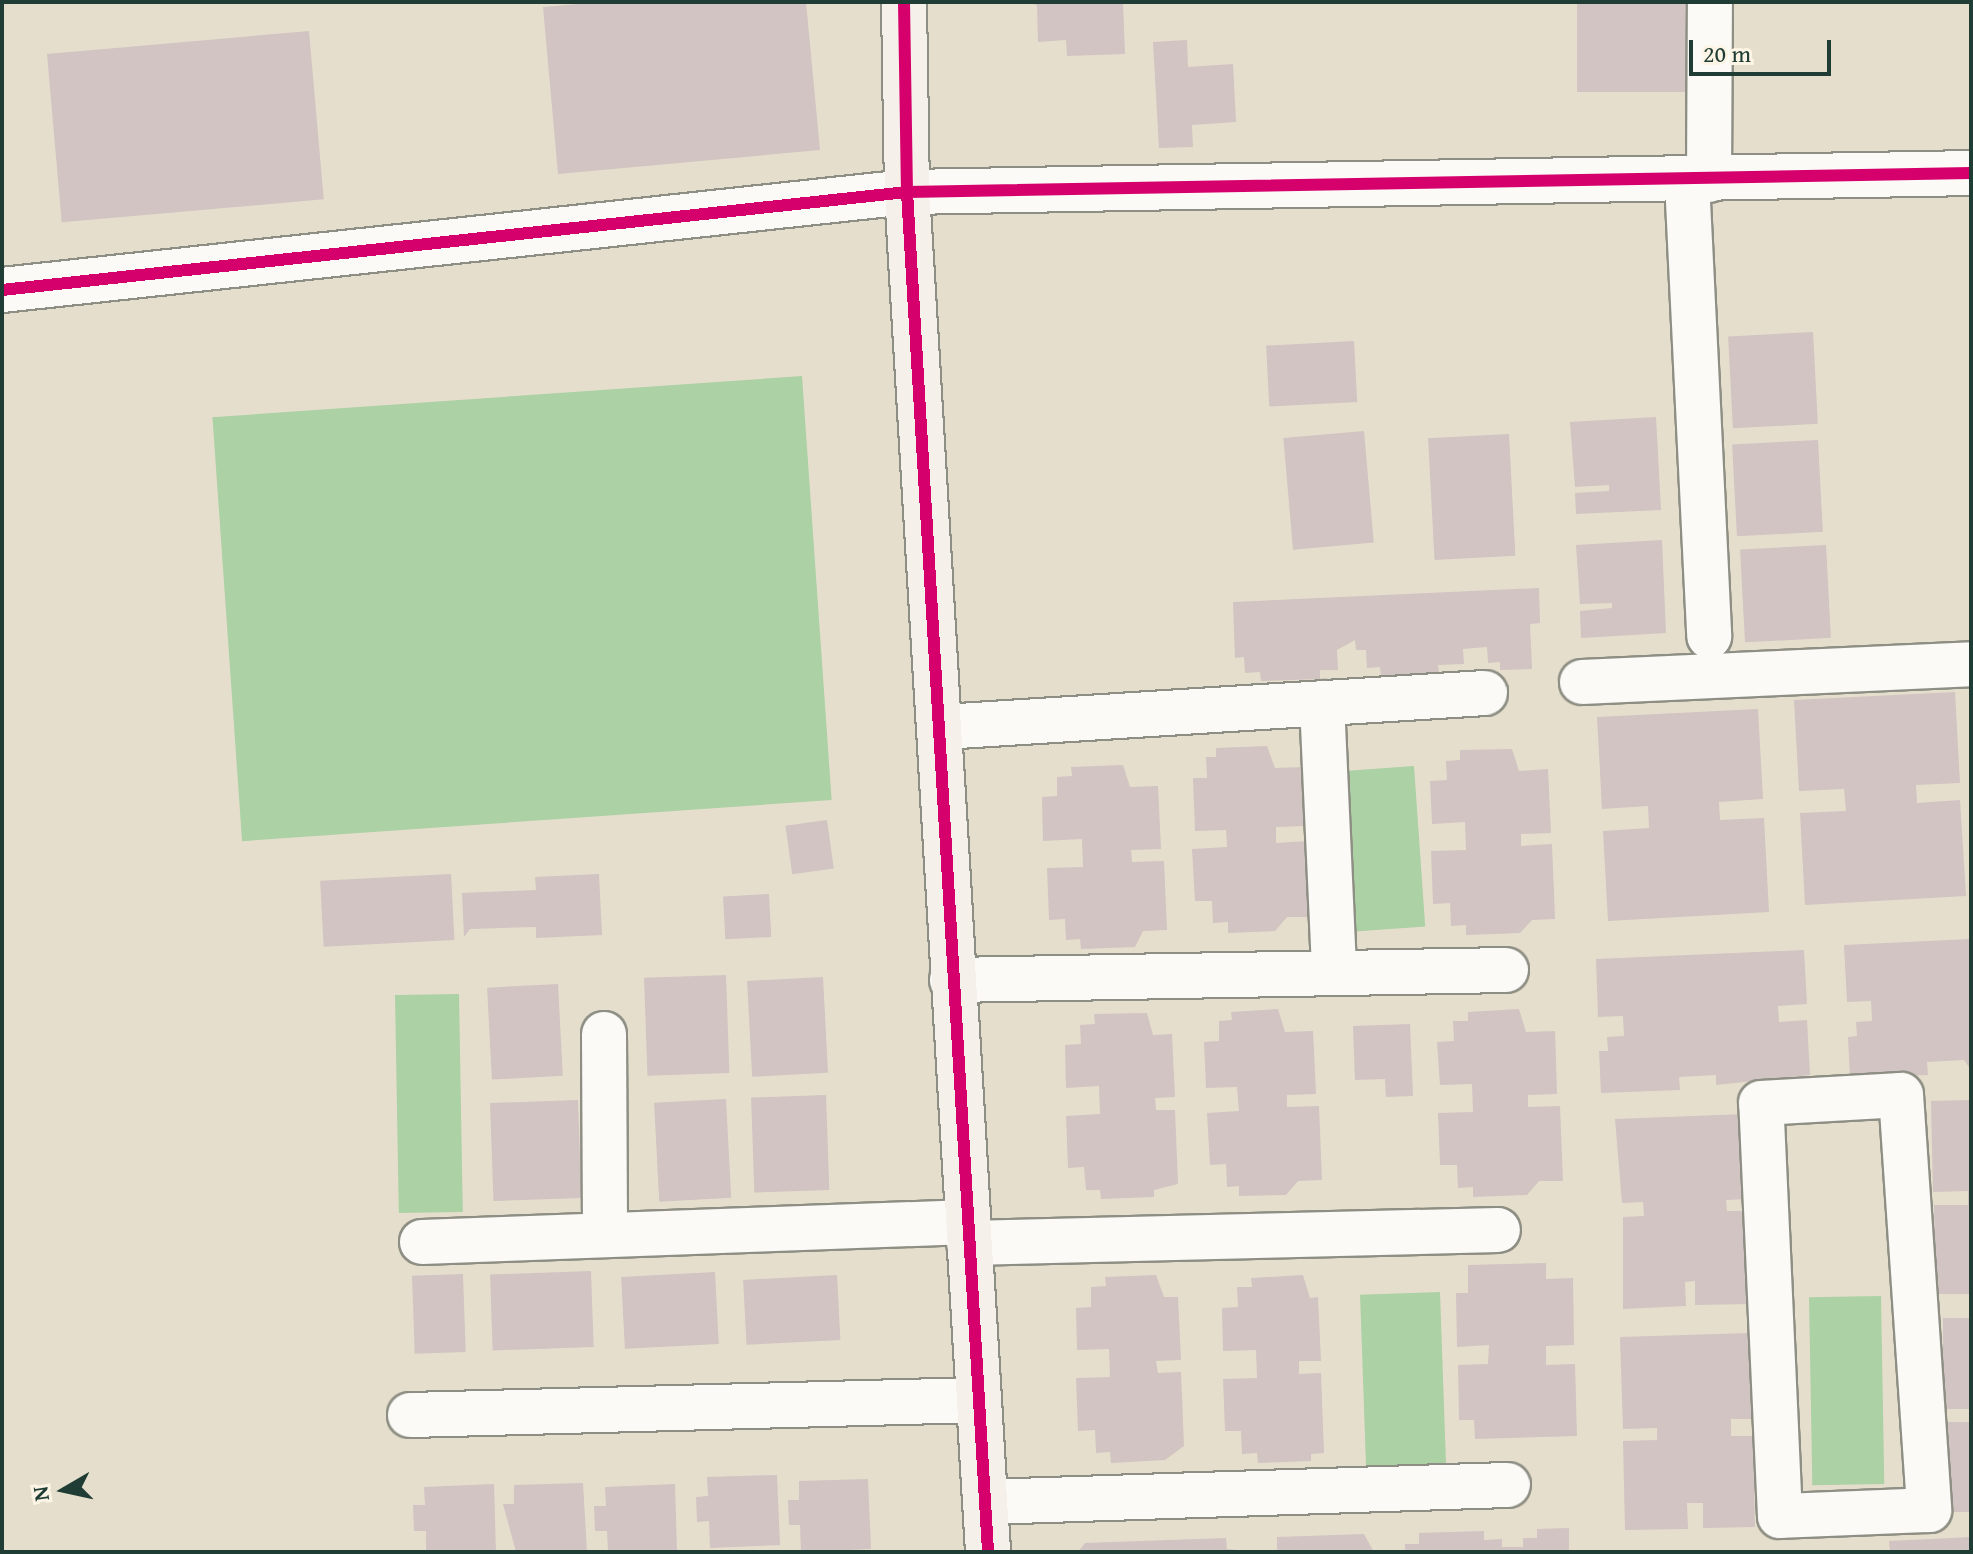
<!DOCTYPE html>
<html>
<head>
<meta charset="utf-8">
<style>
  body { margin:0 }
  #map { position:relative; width:1973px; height:1554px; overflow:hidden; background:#e6decc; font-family:"Gentium Book Plus",serif }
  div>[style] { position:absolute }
  .green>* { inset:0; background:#abd1a5; transform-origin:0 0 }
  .building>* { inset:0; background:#d1c4c2; transform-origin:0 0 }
  .roads { filter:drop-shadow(2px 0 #8e8f84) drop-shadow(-2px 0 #8e8f84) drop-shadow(0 2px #8e8f84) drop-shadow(0 -2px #8e8f84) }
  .street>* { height:44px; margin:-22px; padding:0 22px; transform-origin:22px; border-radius:22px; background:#fbfaf7 }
  .secondary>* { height:44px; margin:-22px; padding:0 22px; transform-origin:22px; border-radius:22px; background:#f5f1ea }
  .cycleway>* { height:12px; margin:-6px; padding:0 6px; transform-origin:6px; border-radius:6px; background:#d6006c }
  span { translate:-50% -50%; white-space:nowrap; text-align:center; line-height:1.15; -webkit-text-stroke:7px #fcf5e5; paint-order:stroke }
  .frame { position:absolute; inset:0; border:4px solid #1f3d34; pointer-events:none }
  .north { position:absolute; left:24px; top:1450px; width:80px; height:80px; -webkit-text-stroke:6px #fcf5e5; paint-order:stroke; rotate:261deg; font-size:22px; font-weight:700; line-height:32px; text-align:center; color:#1f3d34 }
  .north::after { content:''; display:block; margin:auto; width:28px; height:36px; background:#1f3d34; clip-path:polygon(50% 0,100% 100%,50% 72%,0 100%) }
  .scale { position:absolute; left:1689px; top:40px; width:142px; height:36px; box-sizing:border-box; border:4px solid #1f3d34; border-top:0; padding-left:10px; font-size:24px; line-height:28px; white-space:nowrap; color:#1f3d34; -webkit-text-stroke:6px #fcf5e5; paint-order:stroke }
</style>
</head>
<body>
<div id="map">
  <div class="green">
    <i style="left:802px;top:376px;width:425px;height:591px;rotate:86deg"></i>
    <i style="left:1414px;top:766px;width:161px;height:70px;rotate:86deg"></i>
    <i style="left:459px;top:994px;width:218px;height:64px;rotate:89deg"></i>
    <i style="left:1440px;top:1292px;width:178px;height:80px;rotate:88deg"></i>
    <i style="left:1881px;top:1296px;width:188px;height:72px;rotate:89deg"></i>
  </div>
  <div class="building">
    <i style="clip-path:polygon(601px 2px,806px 2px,820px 150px,558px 174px,543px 7px)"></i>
    <i style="clip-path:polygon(1023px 2px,1123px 2px,1125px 54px,1067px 56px,1066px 40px,1038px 42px,1037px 5px)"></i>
    <i style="left:1577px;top:2px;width:116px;height:90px"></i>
    <i style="left:309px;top:31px;width:169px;height:263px;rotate:85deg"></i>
    <i style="clip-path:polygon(1187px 40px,1188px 67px,1233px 64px,1236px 122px,1192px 125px,1193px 147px,1159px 148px,1153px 42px)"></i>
    <i style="left:1813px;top:332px;width:92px;height:85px;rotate:87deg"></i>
    <i style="left:1354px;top:341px;width:61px;height:88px;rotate:87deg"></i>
    <i style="clip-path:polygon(1656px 417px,1661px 510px,1576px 514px,1575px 493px,1609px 491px,1609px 485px,1575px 487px,1570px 422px)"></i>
    <i style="left:1364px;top:431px;width:112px;height:81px;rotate:85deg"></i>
    <i style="left:1509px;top:434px;width:122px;height:81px;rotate:87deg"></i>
    <i style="left:1818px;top:440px;width:92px;height:86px;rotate:87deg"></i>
    <i style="clip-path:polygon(1662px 540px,1666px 633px,1581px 638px,1580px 611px,1612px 608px,1612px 603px,1580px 604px,1576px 545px)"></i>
    <i style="left:1826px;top:545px;width:93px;height:86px;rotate:87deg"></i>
    <i style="clip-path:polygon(1539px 588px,1540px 623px,1530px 624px,1532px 669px,1500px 670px,1500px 662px,1488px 663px,1487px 647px,1463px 649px,1464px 664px,1438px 665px,1439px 673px,1381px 676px,1380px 667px,1367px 668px,1366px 650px,1356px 650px,1355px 640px,1337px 650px,1338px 670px,1320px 670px,1320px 679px,1261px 681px,1260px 672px,1245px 673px,1244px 657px,1235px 658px,1233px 602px)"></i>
    <i style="clip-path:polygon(1955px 692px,1960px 783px,1916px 785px,1917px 803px,1960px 800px,1966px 896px,1805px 905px,1800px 813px,1846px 811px,1844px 789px,1799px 791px,1794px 700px)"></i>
    <i style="clip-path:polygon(1758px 709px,1763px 799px,1719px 802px,1720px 820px,1764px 818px,1769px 912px,1608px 921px,1603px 831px,1649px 828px,1648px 806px,1602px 809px,1597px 717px)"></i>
    <i style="clip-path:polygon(1267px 746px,1275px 768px,1303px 767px,1305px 826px,1276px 827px,1276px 843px,1309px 841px,1311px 917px,1287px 917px,1275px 931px,1228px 933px,1228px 922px,1213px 923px,1212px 901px,1195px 901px,1192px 849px,1227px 847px,1226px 830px,1195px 831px,1193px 778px,1207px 778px,1206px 757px,1216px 757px,1216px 748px)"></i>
    <i style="clip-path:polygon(1512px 749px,1519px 771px,1548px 769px,1551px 833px,1521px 834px,1521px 846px,1552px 844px,1555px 919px,1532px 920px,1520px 933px,1466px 935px,1466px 925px,1451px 926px,1450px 903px,1433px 904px,1431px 851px,1466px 850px,1465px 822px,1432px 824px,1430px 781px,1447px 780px,1446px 761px,1460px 760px,1460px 750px)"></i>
    <i style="clip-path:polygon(1123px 765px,1130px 787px,1158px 786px,1161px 849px,1131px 850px,1132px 862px,1164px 861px,1167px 930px,1143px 931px,1135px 947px,1081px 949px,1080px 939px,1066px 940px,1065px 919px,1049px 920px,1047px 868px,1083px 867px,1082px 839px,1043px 841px,1042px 797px,1057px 796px,1057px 777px,1072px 776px,1071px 767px)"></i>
    <i style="left:827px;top:820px;width:49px;height:42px;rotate:82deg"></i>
    <i style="left:451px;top:874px;width:66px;height:131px;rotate:87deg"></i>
    <i style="clip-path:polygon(599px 874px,602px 935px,536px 938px,536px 927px,470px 929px,464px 937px,462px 893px,536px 890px,535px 877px)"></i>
    <i style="left:769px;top:894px;width:43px;height:46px;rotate:87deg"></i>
    <i style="clip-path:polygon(1971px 939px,1971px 1070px,1964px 1060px,1927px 1062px,1928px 1075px,1850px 1078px,1848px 1037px,1857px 1036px,1856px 1022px,1872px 1021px,1871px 1001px,1847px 1002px,1844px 945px)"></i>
    <i style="clip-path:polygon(1804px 950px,1807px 1004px,1778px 1006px,1779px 1022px,1807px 1020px,1810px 1075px,1716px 1085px,1716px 1075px,1679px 1077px,1680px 1090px,1601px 1093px,1599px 1051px,1608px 1051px,1607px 1037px,1624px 1036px,1623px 1016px,1598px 1017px,1596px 959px)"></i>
    <i style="left:726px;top:975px;width:98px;height:82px;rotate:88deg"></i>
    <i style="left:823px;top:977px;width:96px;height:76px;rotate:87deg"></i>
    <i style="left:558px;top:984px;width:92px;height:71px;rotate:87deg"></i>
    <i style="clip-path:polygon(1278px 1009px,1285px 1032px,1313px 1031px,1316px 1094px,1287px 1095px,1287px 1107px,1319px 1106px,1322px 1180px,1298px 1181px,1286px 1195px,1239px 1196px,1239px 1186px,1227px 1187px,1226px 1164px,1210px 1165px,1207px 1113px,1239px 1111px,1237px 1087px,1206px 1088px,1204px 1042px,1219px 1041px,1219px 1021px,1232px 1020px,1231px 1012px)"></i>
    <i style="clip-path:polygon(1519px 1009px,1526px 1032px,1555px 1031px,1557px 1094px,1528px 1095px,1528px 1107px,1560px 1106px,1563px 1181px,1539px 1181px,1527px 1195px,1473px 1197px,1473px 1187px,1458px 1188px,1457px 1165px,1440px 1165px,1438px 1113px,1473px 1112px,1472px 1084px,1440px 1085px,1437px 1042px,1454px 1041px,1453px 1021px,1468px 1021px,1468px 1012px)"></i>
    <i style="clip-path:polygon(1147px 1013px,1153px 1035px,1172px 1034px,1175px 1097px,1155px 1098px,1156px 1110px,1175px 1110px,1178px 1184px,1154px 1190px,1154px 1197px,1101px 1199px,1100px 1190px,1086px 1190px,1084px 1167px,1068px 1168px,1066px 1116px,1100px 1114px,1099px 1086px,1066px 1088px,1065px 1045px,1081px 1044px,1080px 1025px,1095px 1024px,1094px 1014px)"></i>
    <i style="clip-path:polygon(1410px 1024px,1413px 1096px,1386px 1097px,1385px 1079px,1355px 1080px,1353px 1026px)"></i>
    <i style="left:826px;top:1095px;width:95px;height:75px;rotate:88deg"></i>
    <i style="left:726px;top:1099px;width:99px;height:72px;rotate:87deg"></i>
    <i style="left:578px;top:1100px;width:98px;height:88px;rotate:88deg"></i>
    <i style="clip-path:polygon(1971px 1100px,1971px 1294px,1936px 1294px,1934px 1205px,1968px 1205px,1968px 1191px,1933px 1192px,1931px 1101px)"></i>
    <i style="clip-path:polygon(1745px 1114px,1748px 1199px,1726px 1200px,1727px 1211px,1749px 1211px,1752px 1304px,1695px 1305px,1695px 1281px,1685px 1282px,1686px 1306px,1623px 1309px,1623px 1217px,1644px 1216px,1643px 1202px,1622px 1203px,1615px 1119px)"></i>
    <i style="clip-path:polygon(1546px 1263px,1546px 1279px,1573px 1278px,1574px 1345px,1546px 1346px,1546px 1365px,1575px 1364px,1577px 1436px,1475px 1439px,1474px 1420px,1459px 1420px,1458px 1365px,1488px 1364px,1489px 1345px,1457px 1347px,1456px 1293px,1468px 1293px,1468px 1265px)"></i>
    <i style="left:591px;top:1271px;width:76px;height:101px;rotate:88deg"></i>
    <i style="left:715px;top:1272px;width:72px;height:94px;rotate:87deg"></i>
    <i style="left:463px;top:1274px;width:78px;height:51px;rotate:88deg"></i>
    <i style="left:837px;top:1275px;width:65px;height:94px;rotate:87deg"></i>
    <i style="clip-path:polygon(1156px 1275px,1164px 1297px,1178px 1297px,1181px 1360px,1156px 1361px,1158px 1373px,1181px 1372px,1184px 1446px,1165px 1460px,1111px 1463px,1110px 1452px,1096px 1453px,1095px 1430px,1078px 1431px,1076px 1378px,1110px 1377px,1109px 1349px,1077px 1350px,1076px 1308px,1091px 1307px,1091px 1287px,1106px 1286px,1105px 1277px)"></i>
    <i style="clip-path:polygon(1303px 1275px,1310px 1298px,1318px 1297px,1321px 1361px,1299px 1361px,1299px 1374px,1321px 1373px,1324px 1453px,1311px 1454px,1311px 1461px,1258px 1463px,1257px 1453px,1242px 1454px,1241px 1431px,1225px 1431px,1223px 1379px,1257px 1378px,1256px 1350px,1223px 1351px,1222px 1308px,1238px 1307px,1237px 1287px,1252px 1287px,1251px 1278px)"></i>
    <i style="left:1971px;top:1318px;width:91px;height:28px;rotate:90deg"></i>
    <i style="clip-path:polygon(1750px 1333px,1752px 1419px,1731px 1419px,1731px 1436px,1753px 1436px,1755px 1527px,1703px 1528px,1703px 1503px,1687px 1503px,1688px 1529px,1625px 1530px,1623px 1441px,1657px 1440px,1657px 1428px,1623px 1429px,1620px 1337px)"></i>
    <i style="left:1945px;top:1422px;width:26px;height:90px"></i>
    <i style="clip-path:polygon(777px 1475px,780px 1545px,710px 1548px,709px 1521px,697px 1522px,696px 1497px,708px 1496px,707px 1477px)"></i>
    <i style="clip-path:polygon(868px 1479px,871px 1549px,801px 1552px,800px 1525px,789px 1525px,788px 1500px,799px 1500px,799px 1481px)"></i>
    <i style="clip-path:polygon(583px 1483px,587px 1552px,516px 1552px,503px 1504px,514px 1504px,514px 1485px)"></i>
    <i style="clip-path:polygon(494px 1484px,496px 1552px,426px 1552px,426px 1531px,414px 1531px,413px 1505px,425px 1505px,424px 1487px)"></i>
    <i style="clip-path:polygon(675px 1484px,677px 1552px,608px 1552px,607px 1531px,595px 1531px,594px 1506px,606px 1506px,605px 1487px)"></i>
    <i style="clip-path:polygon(1569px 1528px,1569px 1552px,1405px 1552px,1405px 1544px,1419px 1544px,1419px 1533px,1484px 1531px,1484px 1540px,1502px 1539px,1502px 1547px,1523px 1547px,1523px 1538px,1537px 1538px,1537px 1529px)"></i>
    <i style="clip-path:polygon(1364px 1534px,1374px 1552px,1277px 1552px,1277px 1537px)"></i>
    <i style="clip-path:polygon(1971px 1537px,1971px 1552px,1890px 1552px,1889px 1541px)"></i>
    <i style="clip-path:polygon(1226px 1538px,1227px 1549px,1260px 1552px,1078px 1552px,1085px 1543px)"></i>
  </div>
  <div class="roads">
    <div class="street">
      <i style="left:1709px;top:180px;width:178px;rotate:-89.7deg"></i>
      <i style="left:1687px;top:181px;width:456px;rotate:87.2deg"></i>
      <i style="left:2px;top:290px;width:910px;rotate:-6.18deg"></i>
      <i style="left:907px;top:192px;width:1064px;rotate:-1.02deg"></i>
      <i style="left:1582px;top:682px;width:389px;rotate:-2.6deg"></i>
      <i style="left:1322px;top:703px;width:269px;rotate:87.4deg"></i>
      <i style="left:943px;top:727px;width:543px;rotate:-3.59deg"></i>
      <i style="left:952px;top:980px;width:554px;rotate:-1.03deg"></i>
      <i style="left:604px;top:1034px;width:201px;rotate:89.7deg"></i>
      <i style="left:1901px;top:1095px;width:416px;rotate:86.1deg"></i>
      <i style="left:1929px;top:1510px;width:149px;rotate:177.7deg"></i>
      <i style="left:1780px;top:1516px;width:413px;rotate:-92.6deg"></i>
      <i style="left:1761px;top:1103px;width:140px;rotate:-3.3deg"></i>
      <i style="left:422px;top:1242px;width:546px;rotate:-2.1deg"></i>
      <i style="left:969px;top:1243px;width:529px;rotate:-1.41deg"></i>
      <i style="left:410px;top:1415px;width:569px;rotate:-1.51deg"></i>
      <i style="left:986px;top:1502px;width:522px;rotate:-1.87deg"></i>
    </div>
    <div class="secondary">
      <i style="left:904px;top:2px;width:190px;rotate:89.1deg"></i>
      <i style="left:907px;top:192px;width:1362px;rotate:86.59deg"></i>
    </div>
  </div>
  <div class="cycleway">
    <i style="left:904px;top:2px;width:190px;rotate:89.1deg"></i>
    <i style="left:907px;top:192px;width:1362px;rotate:86.59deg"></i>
    <i style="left:2px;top:290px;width:910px;rotate:-6.18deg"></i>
    <i style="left:907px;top:192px;width:1064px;rotate:-1.02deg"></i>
  </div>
  <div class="frame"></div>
  <div class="north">N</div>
  <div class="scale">20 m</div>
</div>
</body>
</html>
